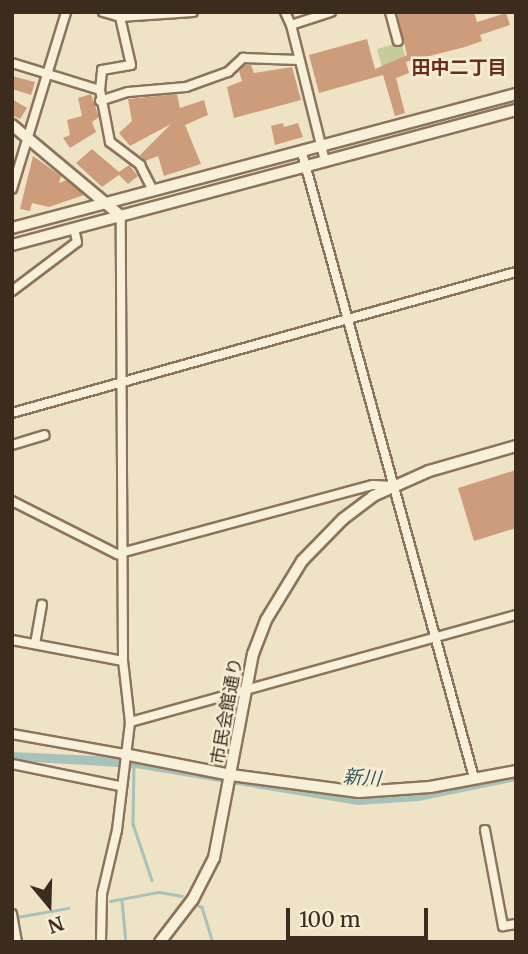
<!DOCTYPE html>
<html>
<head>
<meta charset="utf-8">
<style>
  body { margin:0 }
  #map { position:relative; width:528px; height:954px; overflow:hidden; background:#efe3c6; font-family:Merriweather,"Noto Sans JP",serif }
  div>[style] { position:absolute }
  .green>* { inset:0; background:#c7cd99 }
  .water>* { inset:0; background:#a7c2ba }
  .stream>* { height:2.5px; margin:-1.25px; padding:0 1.25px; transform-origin:1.25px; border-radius:1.25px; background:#a7c2ba }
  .building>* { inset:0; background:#cd9d7b }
  .roads { filter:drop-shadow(2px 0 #8b745b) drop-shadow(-2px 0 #8b745b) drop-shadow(0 2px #8b745b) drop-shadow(0 -2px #8b745b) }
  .minor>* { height:8px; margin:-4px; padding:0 4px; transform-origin:4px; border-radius:4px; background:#f9f0d9 }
  .tertiary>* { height:10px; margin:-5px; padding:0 5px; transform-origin:5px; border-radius:5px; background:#f9f0d9 }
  span { translate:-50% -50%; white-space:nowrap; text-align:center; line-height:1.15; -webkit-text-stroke:5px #f6edd5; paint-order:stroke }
  .street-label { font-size:18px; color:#3b2c1f }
  .neighbourhood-label { font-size:19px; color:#682d1e; font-weight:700 }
  .water-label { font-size:19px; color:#2e5a57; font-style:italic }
  .frame { position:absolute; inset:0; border:14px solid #3b2c1f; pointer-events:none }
  .north { position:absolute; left:14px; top:870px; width:70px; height:70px; -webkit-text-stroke:5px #f6edd5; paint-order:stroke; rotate:161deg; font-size:19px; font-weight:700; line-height:28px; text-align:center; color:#3b2c1f }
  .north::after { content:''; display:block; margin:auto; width:24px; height:32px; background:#3b2c1f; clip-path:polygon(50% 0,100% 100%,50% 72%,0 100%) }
  .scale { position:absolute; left:286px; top:908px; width:142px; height:32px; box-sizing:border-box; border:4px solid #3b2c1f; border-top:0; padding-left:9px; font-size:21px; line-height:24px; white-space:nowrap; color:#3b2c1f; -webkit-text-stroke:5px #f6edd5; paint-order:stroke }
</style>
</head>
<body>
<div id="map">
  <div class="green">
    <i style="clip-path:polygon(401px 42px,405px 55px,386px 81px,377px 49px)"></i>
  </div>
  <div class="water">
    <i style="clip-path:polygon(12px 752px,118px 757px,358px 799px,418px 795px,516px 775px,516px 781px,419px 801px,358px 805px,136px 768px,18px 761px,12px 760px)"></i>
  </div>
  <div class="stream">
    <i style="left:134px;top:765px;width:59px;rotate:91deg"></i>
    <i style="left:133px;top:824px;width:59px;rotate:71.3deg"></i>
    <i style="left:159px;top:892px;width:23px;rotate:10deg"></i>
    <i style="left:122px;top:900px;width:42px;rotate:84.6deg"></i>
    <i style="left:110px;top:901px;width:49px;rotate:-10.6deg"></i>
    <i style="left:197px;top:905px;width:5px;rotate:22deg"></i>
    <i style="left:202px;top:907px;width:37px;rotate:73deg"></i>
    <i style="left:17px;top:917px;width:52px;rotate:-10deg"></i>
  </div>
  <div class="building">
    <i style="clip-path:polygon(397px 12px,474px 12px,477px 22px,506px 13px,510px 25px,480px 35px,482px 41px,465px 47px,406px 62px,409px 73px,396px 78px,405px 113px,395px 116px,383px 75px,319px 93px,309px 55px,367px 39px,375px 69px,407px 55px)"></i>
    <i style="clip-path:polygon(245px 65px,251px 65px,254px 73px,292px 67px,301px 100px,234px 118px,227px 87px,242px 81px,239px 71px)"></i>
    <i style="clip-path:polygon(12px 76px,35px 82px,31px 95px,12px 89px)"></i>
    <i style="clip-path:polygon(91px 94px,99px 117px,92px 122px,96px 132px,70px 148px,63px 138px,70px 135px,67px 120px,82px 116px,78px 98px)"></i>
    <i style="clip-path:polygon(177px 94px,180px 108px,204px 100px,208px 115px,185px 125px,201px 164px,164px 176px,158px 156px,145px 161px,140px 155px,171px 124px,130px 146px,119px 133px,132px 121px,128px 99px)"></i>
    <i style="clip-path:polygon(12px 99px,27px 108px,20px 119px,12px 115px)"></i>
    <i style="clip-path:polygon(283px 123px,284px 127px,298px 123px,303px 137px,275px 145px,271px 126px)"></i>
    <i style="clip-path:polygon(92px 149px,119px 172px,129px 165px,138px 176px,128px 184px,119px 175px,102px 187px,76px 163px)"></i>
    <i style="clip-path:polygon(33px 156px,61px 176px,59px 183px,67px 180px,84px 195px,49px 207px,32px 203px,30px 211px,20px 209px)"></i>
    <i style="clip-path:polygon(516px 470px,516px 528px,474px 541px,458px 488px)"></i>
  </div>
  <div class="roads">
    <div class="minor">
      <i style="left:103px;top:12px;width:18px;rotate:16deg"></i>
      <i style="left:120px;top:17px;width:73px;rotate:-3.9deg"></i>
      <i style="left:285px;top:12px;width:14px;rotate:65deg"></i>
      <i style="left:390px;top:12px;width:30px;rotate:75deg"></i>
      <i style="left:12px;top:63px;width:92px;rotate:17.1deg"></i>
      <i style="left:100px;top:90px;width:53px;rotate:79.1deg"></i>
      <i style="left:110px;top:142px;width:38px;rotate:37deg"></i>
      <i style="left:140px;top:165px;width:29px;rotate:63deg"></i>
      <i style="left:100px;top:90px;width:20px;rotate:-84deg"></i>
      <i style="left:102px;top:70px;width:29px;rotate:-10deg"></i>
      <i style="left:131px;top:65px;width:49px;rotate:-102.9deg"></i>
      <i style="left:100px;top:101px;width:29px;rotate:-18deg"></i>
      <i style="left:128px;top:92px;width:58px;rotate:-4.9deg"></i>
      <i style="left:186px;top:87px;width:45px;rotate:-19.7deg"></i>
      <i style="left:228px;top:72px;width:21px;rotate:-43deg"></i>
      <i style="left:243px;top:58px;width:55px;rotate:2.1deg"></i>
      <i style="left:302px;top:153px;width:648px;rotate:74.61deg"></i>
      <i style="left:325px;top:161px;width:140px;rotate:-104deg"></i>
      <i style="left:291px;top:25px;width:42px;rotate:-18deg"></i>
      <i style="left:12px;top:189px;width:185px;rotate:-73deg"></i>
      <i style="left:12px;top:291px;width:81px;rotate:-37deg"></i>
      <i style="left:77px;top:242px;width:14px;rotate:-102deg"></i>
      <i style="left:12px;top:413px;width:523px;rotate:-15.63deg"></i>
      <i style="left:12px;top:445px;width:34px;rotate:-17deg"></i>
      <i style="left:12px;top:501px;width:118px;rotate:26.8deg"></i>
      <i style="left:117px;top:554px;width:265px;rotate:-15.1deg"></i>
      <i style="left:373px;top:485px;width:20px;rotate:3deg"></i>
      <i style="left:12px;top:640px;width:113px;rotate:10.7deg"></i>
      <i style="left:35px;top:644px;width:40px;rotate:-80deg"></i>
      <i style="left:130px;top:722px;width:401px;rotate:-15.5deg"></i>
      <i style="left:12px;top:734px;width:114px;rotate:10.1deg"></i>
      <i style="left:12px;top:764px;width:109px;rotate:11.6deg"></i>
      <i style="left:485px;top:830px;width:98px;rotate:79.4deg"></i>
      <i style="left:503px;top:926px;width:13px;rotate:-9deg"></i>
      <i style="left:12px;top:914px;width:28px;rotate:80deg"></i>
      <i style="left:101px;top:942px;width:48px;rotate:-88.8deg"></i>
      <i style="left:102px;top:894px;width:66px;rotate:-76.8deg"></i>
      <i style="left:117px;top:830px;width:109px;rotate:-83.1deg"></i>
      <i style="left:130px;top:722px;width:61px;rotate:-96.5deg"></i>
      <i style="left:123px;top:661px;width:445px;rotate:-90.3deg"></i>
    </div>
    <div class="tertiary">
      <i style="left:12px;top:125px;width:142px;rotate:39.9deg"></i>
      <i style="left:12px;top:228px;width:522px;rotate:-14.89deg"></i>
      <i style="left:12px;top:245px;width:522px;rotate:-15deg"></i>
      <i style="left:124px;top:754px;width:109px;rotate:11.1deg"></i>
      <i style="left:231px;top:775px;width:129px;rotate:7.6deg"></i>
      <i style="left:359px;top:792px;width:71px;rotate:-4deg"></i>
      <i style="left:430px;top:787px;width:87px;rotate:-10.5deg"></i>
      <i style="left:160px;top:942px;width:54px;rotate:-52.5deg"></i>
      <i style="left:193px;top:899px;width:46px;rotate:-62.9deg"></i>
      <i style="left:214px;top:858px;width:208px;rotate:-79.2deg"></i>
      <i style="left:253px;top:654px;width:36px;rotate:-69deg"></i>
      <i style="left:266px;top:620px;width:69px;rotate:-58.6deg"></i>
      <i style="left:302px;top:561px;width:59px;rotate:-45.7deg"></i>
      <i style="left:343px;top:519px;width:38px;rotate:-37deg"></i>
      <i style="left:373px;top:496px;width:61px;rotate:-24.1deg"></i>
      <i style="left:429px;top:471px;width:91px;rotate:-16deg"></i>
    </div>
  </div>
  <div class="street-label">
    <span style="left:227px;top:711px;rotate:-80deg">市民会館通り</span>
  </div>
  <div class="neighbourhood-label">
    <span style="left:459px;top:68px">田中二丁目</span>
  </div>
  <div class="water-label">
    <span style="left:362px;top:778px;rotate:4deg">新川</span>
  </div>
  <div class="frame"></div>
  <div class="north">N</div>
  <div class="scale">100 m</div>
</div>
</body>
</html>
